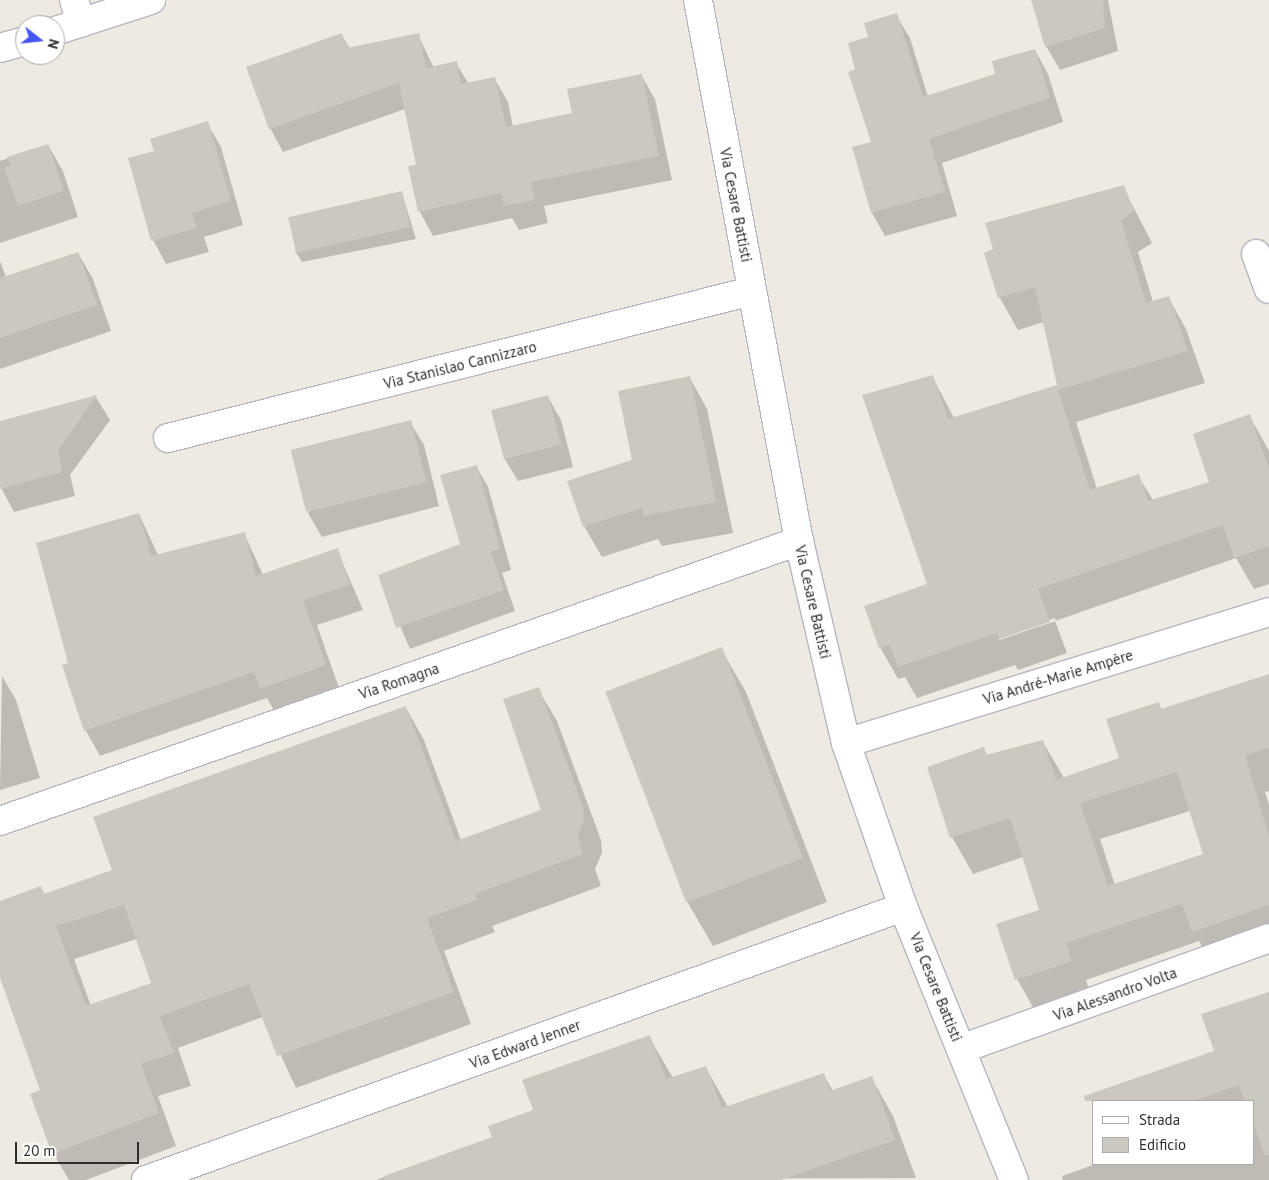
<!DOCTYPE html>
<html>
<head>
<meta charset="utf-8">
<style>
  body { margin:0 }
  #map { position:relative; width:1269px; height:1180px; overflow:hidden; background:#efeae1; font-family:"PT Sans",sans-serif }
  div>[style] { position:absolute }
  .shadow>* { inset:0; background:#0003 }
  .building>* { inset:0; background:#cbc8bf; transform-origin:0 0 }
  .roads { filter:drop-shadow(1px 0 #b4b6c1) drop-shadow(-1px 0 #b4b6c1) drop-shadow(0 1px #b4b6c1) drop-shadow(0 -1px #b4b6c1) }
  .street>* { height:28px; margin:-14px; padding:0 14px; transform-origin:14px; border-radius:14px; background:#fff }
  .secondary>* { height:28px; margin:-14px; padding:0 14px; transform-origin:14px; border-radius:14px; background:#fff }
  span { translate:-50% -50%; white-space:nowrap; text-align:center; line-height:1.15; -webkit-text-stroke:4.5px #fff; paint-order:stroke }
  .street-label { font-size:15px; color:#2e2e2e }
  .legend { position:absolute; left:1092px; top:1100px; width:162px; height:65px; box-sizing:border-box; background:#fff; border:1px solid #ababab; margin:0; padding:6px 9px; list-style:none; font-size:15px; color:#2e2e2e }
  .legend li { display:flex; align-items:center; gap:10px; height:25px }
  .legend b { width:25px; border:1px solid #ababab }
  .north { position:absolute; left:15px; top:15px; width:50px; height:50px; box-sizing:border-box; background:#fff; border:1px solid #ababab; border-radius:50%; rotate:106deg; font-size:14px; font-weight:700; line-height:20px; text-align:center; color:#2e2e2e }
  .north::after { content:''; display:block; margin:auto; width:18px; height:22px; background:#4556f7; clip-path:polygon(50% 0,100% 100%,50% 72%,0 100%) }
  .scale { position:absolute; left:15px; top:1142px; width:124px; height:22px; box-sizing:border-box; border:2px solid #2e2e2e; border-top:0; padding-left:6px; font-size:15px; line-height:18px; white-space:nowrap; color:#2e2e2e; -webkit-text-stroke:4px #fff; paint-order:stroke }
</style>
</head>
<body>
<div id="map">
  <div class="shadow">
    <i style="clip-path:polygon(1041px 0,1108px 0,1118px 51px,1060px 70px,1046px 46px)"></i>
    <i style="clip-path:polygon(896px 15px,910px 38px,928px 97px,996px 75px,1035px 50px,1048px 74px,1063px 122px,942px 163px,957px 216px,885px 236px,872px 213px,872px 143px,857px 70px,870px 37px)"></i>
    <i style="clip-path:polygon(341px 34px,350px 49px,418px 35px,434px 68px,456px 63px,468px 83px,494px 78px,508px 102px,513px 127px,573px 114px,641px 75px,655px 99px,672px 180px,544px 206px,548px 223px,519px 230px,512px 218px,433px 236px,420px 212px,409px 167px,417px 166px,405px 109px,283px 152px,270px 128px)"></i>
    <i style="clip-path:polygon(207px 123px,221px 147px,243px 225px,204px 237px,209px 252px,166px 264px,153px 240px,155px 152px)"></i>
    <i style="clip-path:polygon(48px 145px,63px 171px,78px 217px,0 243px,0 161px)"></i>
    <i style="clip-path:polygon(evenodd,1123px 187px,1152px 243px,1138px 252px,1153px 302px,1168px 297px,1186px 329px,1205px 383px,1076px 422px,1097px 489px,1138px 476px,1153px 500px,1211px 483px,1249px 415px,1269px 451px,1269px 584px,1254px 589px,1236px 558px,1055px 621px,1067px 653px,1018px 670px,1015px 665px,917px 698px,905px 677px,898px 679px,880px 647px,928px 585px,932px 376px,954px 418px,1058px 386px,1044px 322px,1018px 330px,1000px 298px,985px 253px,1123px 187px,1055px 618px,1056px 621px,999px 640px,999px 638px,1055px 618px)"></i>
    <i style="clip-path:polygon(402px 193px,416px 239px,302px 262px,295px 251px)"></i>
    <i style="clip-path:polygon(78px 253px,93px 279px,111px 331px,0 369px,0 261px,6px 277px)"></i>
    <i style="clip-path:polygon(690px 378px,707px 409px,733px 533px,662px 546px,658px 539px,602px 557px,584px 526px)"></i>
    <i style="clip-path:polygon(96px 397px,110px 420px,70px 475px,75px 496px,14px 512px,0 486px,0 423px)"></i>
    <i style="clip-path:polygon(548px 397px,561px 420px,573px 467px,518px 481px,504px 458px,493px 411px)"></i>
    <i style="clip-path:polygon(410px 422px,424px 445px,439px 506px,322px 537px,308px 513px)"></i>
    <i style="clip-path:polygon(476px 466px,488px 487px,511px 570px,502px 573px,515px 611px,410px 649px,379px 576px,461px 545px)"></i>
    <i style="clip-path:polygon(139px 514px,158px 555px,244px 533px,263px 575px,337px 550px,363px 610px,317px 625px,340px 691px,276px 714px,267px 698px,100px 756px,86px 731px,63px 666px,70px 664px)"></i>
    <i style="clip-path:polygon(721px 649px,746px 692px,827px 902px,713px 946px,688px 903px,606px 692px)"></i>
    <i style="clip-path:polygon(evenodd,1269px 675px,1269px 791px,1265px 792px,1269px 805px,1269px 949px,1214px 968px,1199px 941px,1086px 980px,1092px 998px,1038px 1016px,1017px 979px,1040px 911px,1023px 857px,973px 874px,952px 837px,984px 749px,987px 756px,1043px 742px,1064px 778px,1120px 759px,1158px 703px,1162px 710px,1269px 675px,1190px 811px,1205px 855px,1115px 885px,1100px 839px,1190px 811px)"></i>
    <i style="clip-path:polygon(2px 676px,16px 700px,40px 778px,0 790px)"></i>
    <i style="clip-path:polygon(evenodd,538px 689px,557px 721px,601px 840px,602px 853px,595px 869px,601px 886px,492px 926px,495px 932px,444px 951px,471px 1024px,296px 1088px,263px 1017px,178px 1048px,191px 1086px,158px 1096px,176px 1146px,86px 1180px,69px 1180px,53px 1153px,42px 1091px,0 977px,0 902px,41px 888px,45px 895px,113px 871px,406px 708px,424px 740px,461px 840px,542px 811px,538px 689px,137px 939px,153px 984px,91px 1006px,74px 959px,137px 939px)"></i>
    <i style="clip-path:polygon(1269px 993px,1269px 1180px,1063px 1180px,1062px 1176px,1096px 1164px,1253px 1164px,1253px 1101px,1114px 1101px,1109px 1088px,1216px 1052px)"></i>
    <i style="clip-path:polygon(649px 1037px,673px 1078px,706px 1068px,728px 1107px,823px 1074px,833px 1091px,871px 1077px,893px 1116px,916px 1178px,376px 1180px,494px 1138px)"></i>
  </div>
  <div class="building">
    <i style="clip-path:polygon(1031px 0,1103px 0,1105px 28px,1045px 47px)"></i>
    <i style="clip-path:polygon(897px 13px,923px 97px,995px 74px,992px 61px,1035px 49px,1050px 98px,929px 139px,945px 192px,871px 213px,852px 147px,871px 142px,848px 72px,855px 69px,848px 43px,868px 37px,864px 23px)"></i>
    <i style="clip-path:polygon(342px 33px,347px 48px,419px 33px,426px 68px,457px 61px,461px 84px,495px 77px,506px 127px,572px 113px,567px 89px,642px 74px,659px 156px,531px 182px,535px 200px,504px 206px,501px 193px,418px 212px,408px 166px,416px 165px,399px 83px,269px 129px,246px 67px)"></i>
    <i style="clip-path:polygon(208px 121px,231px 201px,192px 213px,197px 228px,151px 241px,128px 158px,154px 151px,150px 139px)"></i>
    <i style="clip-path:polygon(48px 144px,64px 191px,18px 206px,4px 168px,11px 165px,7px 157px)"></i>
    <i style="clip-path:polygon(1124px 185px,1134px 211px,1121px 220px,1146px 303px,1169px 296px,1188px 351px,1058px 390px,1090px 490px,1139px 474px,1148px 501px,1209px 482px,1193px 434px,1250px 414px,1269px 469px,1269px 546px,1234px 558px,1223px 525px,1038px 589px,1050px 622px,999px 639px,997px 633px,898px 667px,890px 645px,879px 648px,864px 606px,927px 584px,862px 395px,933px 375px,948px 419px,1057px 385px,1035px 287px,998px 298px,984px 253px,993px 249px,985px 223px)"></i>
    <i style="left:402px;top:191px;width:37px;height:117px;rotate:77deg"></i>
    <i style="clip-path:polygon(78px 252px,97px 305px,0 338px,0 278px)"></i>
    <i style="clip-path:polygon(690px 376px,716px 502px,643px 516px,642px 508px,583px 527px,567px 481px,632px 460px,618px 391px)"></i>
    <i style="clip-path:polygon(97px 395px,58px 451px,62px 472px,0 489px,0 421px)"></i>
    <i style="left:548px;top:395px;width:51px;height:59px;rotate:75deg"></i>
    <i style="left:411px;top:420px;width:64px;height:124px;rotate:76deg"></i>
    <i style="clip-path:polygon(477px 465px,500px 549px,491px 552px,504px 590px,396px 628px,378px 575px,460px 544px,440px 475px)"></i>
    <i style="clip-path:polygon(139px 513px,151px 556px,245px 532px,256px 576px,338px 548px,350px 585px,303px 600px,326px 665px,260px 689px,254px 672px,84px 731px,62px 665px,68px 663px,36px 543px)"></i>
    <i style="left:722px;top:647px;width:226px;height:125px;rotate:69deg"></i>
    <i style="clip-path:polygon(evenodd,1269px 674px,1269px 748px,1245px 755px,1269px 837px,1269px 905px,1192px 932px,1182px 904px,1066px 943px,1072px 961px,1015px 980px,996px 924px,1039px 910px,1010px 818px,950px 838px,927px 767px,984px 747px,986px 755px,1043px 740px,1056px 780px,1119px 758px,1106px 719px,1159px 702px,1161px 709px,1269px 674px,1177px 772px,1203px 854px,1108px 886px,1080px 803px,1177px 772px)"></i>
    <i style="clip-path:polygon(evenodd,539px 687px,583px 807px,584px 820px,578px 836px,583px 854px,475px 894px,477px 900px,427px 918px,454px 992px,277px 1056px,249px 984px,160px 1016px,174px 1053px,141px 1064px,159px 1113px,52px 1154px,30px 1094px,40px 1090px,0 978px,0 901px,41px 886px,44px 894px,112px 870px,93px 817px,406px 706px,456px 841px,541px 810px,503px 699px,539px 687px,124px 905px,151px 983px,86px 1006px,56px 926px,124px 905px)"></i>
    <i style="clip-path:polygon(1269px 992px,1269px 1155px,1265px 1156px,1253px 1122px,1253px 1101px,1245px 1101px,1239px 1085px,1193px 1101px,1085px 1101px,1084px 1096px,1214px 1051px,1201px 1014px)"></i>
    <i style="clip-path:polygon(650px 1035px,666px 1079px,706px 1066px,722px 1108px,824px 1073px,830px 1091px,872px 1076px,895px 1140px,781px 1180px,385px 1180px,384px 1176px,492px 1137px,488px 1126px,533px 1110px,522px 1080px)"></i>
  </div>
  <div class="roads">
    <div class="street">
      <i style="left:74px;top:0;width:24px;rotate:73deg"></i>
      <i style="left:1256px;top:254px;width:37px;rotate:70deg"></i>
      <i style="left:168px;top:438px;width:602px;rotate:-14.13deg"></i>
      <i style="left:846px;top:743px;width:443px;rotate:-17.2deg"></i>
      <i style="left:0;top:821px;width:847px;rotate:-19.31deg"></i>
      <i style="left:961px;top:1049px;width:327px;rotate:-19.8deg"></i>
      <i style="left:146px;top:1180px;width:805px;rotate:-19.83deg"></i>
    </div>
    <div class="secondary">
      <i style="left:698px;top:0;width:550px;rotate:79.43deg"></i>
      <i style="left:799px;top:541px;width:207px;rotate:76.9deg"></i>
      <i style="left:846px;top:743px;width:174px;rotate:70.8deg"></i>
      <i style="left:903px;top:907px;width:295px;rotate:67.9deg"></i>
      <i style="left:55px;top:31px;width:101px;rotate:-17.9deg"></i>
      <i style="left:0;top:48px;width:26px;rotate:-16deg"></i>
    </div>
  </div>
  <div class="street-label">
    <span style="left:736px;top:205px;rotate:79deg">Via Cesare Battisti</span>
    <span style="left:460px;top:365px;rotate:-14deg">Via Stanislao Cannizzaro</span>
    <span style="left:813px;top:602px;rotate:77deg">Via Cesare Battisti</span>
    <span style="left:1058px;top:677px;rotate:-17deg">Via André-Marie Ampère</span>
    <span style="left:399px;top:681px;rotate:-19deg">Via Romagna</span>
    <span style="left:936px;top:987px;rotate:68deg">Via Cesare Battisti</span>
    <span style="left:1115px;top:994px;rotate:-20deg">Via Alessandro Volta</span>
    <span style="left:525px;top:1044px;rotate:-20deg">Via Edward Jenner</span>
  </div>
  <ul class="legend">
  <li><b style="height:6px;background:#fff"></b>Strada</li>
  <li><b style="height:14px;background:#cbc8bf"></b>Edificio</li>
  </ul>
  <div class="north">N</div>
  <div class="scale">20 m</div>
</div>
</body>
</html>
